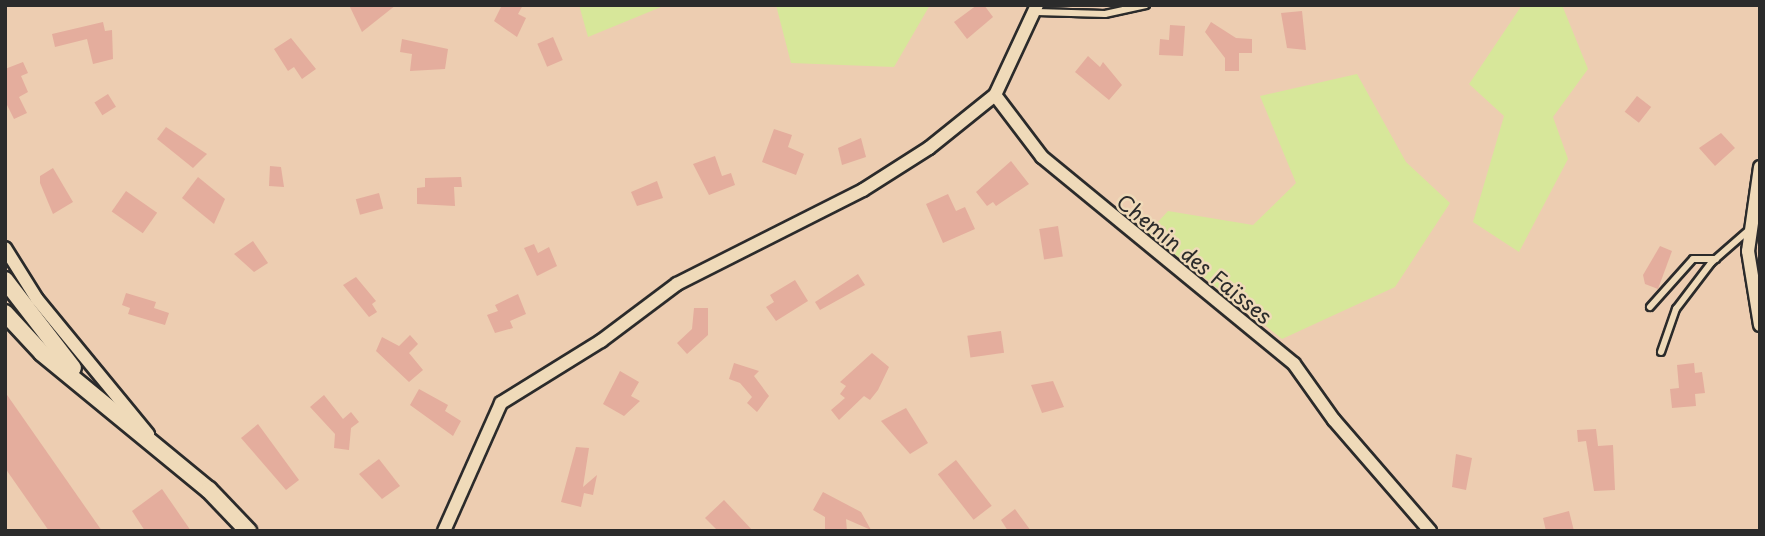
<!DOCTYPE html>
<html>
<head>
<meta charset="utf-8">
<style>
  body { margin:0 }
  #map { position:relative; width:1765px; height:536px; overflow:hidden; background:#edcdb1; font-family:"Playpen Sans",sans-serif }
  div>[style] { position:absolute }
  .green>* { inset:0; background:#d7e79a }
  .building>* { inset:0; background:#e4ad9d; transform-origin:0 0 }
  .roads { filter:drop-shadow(2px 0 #2b2b2b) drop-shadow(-2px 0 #2b2b2b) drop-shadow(0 2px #2b2b2b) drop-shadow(0 -2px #2b2b2b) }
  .service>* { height:6px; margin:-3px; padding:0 3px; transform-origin:3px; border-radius:3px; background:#efdab9 }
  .minor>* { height:12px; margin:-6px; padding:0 6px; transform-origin:6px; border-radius:6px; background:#efdab9 }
  .tertiary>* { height:16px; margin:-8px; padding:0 8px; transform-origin:8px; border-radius:8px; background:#efdab9 }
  span { translate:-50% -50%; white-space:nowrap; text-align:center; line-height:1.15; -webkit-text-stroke:5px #efdab9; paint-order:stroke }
  .street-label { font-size:21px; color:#2b2b2b }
  .frame { position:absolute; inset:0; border:7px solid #2b2b2b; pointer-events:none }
</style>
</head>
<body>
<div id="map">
  <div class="green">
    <i style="clip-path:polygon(579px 5px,666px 5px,588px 37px)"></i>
    <i style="clip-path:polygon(776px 5px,930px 5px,894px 67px,791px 63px)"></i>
    <i style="clip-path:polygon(1522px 5px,1562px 5px,1588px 69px,1553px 117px,1568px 159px,1519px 252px,1473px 222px,1504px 116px,1469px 84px)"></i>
    <i style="clip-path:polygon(1357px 74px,1406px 162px,1450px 203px,1395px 287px,1282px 339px,1148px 233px,1168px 211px,1253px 225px,1296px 183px,1260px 96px)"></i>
  </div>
  <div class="building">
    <i style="clip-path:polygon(349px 5px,396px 5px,362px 32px)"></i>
    <i style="clip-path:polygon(502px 5px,523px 5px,518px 14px,526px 18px,517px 37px,494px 21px)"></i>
    <i style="clip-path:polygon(977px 5px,984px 5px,993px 17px,967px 39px,954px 22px)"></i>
    <i style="clip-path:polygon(1302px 11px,1306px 50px,1287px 48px,1281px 13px)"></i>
    <i style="clip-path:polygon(103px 22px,105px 31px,112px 30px,113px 59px,93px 64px,87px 39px,55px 47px,52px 34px)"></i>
    <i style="clip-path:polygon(1211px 22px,1236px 38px,1252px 39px,1252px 53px,1239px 53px,1239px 71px,1225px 71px,1225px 58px,1205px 32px)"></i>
    <i style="clip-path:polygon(1170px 25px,1185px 26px,1183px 56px,1159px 55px,1160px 39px,1169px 40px)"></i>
    <i style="left:553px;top:37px;width:25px;height:17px;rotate:67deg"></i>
    <i style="clip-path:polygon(291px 38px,316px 69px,302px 79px,294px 67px,288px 71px,274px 49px)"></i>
    <i style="clip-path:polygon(402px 39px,448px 49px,445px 69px,410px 71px,412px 54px,400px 52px)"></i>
    <i style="clip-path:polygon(1088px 56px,1100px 67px,1103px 62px,1122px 85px,1109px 100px,1075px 72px)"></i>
    <i style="clip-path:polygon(23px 62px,28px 73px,21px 76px,28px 92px,19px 97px,27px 113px,14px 119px,5px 101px,5px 69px)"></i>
    <i style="left:108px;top:94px;width:15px;height:16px;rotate:58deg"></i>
    <i style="left:1637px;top:96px;width:18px;height:20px;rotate:38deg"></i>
    <i style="clip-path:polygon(166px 127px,207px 154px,193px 168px,157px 139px)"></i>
    <i style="clip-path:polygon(774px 129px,792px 135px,788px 147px,804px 154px,796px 175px,762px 162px)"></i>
    <i style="clip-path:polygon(1721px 133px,1735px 148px,1715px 166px,1699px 148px)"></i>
    <i style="clip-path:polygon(861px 138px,866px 157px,842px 165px,838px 148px)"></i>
    <i style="clip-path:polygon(715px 156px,722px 176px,731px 173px,735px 185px,709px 195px,693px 164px)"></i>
    <i style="clip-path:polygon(1011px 161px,1029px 184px,996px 206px,993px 202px,987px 206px,976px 192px)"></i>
    <i style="clip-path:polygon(270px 166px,281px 167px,284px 187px,269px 186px)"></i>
    <i style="clip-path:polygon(53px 168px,73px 202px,53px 214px,40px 183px,40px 176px)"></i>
    <i style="clip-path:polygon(198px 177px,225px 199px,214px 224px,182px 198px)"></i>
    <i style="clip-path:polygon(461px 177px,462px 187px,454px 187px,455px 206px,417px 204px,417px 188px,425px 187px,425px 178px)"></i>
    <i style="clip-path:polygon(657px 181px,663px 198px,637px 206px,631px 192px)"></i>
    <i style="left:126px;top:191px;width:38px;height:25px;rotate:35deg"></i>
    <i style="left:379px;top:193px;width:16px;height:24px;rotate:75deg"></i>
    <i style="clip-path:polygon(948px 194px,956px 211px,965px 207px,975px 229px,943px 243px,926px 204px)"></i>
    <i style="left:1058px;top:226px;width:31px;height:19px;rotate:81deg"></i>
    <i style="clip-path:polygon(253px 241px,268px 263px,254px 272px,234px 254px)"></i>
    <i style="clip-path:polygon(534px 244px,538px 253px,549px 247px,557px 266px,537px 276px,524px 248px)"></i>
    <i style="clip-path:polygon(1660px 246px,1672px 251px,1658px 289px,1645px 284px,1643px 275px)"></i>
    <i style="clip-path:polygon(858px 274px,865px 285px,820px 310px,815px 302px)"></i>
    <i style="clip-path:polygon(356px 277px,376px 301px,372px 304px,377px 312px,369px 317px,343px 285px)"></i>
    <i style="clip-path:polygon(795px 280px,808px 301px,776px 321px,766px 307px,774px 302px,770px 295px)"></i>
    <i style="clip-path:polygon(126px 293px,156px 302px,154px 308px,169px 313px,165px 325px,128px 314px,130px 308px,122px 305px)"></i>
    <i style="clip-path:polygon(518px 294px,526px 314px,510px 321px,513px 328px,495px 333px,487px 315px,498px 311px,495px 305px)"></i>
    <i style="clip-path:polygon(694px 308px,708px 308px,708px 335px,687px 354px,677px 343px,692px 329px)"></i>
    <i style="left:1001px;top:331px;width:22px;height:34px;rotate:82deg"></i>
    <i style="clip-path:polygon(410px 335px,418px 344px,409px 353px,423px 370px,409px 382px,376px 351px,382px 337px,399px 346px)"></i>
    <i style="clip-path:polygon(872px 353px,889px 367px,878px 390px,870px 400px,864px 396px,839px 420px,831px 410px,845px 398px,840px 394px,846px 386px,840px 382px)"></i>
    <i style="clip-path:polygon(734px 363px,759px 371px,754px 376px,769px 396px,757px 412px,747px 403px,752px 397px,740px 383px,729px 379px)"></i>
    <i style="clip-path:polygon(1694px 363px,1695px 373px,1702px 372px,1705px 393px,1695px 394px,1696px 406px,1672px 408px,1670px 389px,1679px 388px,1677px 365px)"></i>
    <i style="clip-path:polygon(620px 371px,639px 382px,631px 396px,640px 401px,624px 416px,603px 404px)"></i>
    <i style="clip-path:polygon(1053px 381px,1064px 407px,1042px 413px,1031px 385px)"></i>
    <i style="clip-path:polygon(419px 389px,448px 405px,445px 411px,461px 421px,453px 436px,410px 405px)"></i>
    <i style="clip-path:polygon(5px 392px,102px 531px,49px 531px,5px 468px)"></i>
    <i style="clip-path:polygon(324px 395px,343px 419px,351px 412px,359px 422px,351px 428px,349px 450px,334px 448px,335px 434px,310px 407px)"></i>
    <i style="clip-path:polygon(906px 408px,928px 443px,910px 454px,881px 421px)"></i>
    <i style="clip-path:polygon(258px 424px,299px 480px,286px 490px,241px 438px)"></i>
    <i style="clip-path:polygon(1596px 429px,1598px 446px,1613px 445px,1615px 490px,1594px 491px,1586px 441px,1578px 442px,1577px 430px)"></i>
    <i style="clip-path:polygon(576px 447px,589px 448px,583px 487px,597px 475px,593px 495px,584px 493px,581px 507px,561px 502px)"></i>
    <i style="clip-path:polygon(1456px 454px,1472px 458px,1466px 490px,1452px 487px)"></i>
    <i style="clip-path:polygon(379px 459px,400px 486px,382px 499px,359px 474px)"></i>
    <i style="left:956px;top:460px;width:58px;height:23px;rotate:52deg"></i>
    <i style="clip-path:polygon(162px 489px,191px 531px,145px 531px,132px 511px)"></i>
    <i style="clip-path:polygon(823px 492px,861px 512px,871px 530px,846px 519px,847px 531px,825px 531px,825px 517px,813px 510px)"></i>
    <i style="clip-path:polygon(724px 500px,753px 531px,718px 531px,705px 518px)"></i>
    <i style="clip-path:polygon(1015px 509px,1031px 531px,1008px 531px,1001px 520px)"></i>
    <i style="clip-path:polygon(1569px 511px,1574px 531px,1546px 531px,1543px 518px)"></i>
  </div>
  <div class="roads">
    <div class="service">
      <i style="left:1037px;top:12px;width:68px;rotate:1.7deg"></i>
      <i style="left:1105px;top:14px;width:42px;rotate:-12.4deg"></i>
      <i style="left:1650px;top:307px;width:64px;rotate:-48.1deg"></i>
      <i style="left:1693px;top:259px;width:23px"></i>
      <i style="left:1661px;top:352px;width:46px;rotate:-70.8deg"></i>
      <i style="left:1676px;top:309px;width:58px;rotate:-52.7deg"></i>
      <i style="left:1711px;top:263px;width:52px;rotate:-41.1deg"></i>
    </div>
    <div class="minor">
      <i style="left:1037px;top:5px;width:99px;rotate:115deg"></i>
      <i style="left:995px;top:95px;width:78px;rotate:52.8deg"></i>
      <i style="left:1042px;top:157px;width:326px;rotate:39.4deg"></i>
      <i style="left:1294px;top:364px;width:69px;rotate:54.5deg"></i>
      <i style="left:1334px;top:420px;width:147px;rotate:49.1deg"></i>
      <i style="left:1760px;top:167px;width:85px;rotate:98.1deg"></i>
      <i style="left:1748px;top:251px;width:75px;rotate:80.8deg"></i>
      <i style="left:5px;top:248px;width:60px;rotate:57.9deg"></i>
      <i style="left:37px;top:299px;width:175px;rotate:50.6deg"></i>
      <i style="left:444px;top:531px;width:140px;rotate:-66deg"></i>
      <i style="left:501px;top:403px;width:118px;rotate:-31.8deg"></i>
      <i style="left:601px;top:341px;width:95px;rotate:-36.9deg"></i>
      <i style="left:677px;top:284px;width:208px;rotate:-26.8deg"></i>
      <i style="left:863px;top:190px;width:78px;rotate:-32.5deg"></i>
      <i style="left:929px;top:148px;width:85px;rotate:-38.8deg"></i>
    </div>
    <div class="tertiary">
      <i style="left:5px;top:280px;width:111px;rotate:52.3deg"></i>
      <i style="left:5px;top:313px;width:54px;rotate:47.2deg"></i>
      <i style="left:42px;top:353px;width:216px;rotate:39.4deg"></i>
      <i style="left:209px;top:490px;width:57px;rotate:46.4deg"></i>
    </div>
  </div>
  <div class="street-label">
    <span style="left:1195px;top:258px;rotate:39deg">Chemin des Faïsses</span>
  </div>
  <div class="frame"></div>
</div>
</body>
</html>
